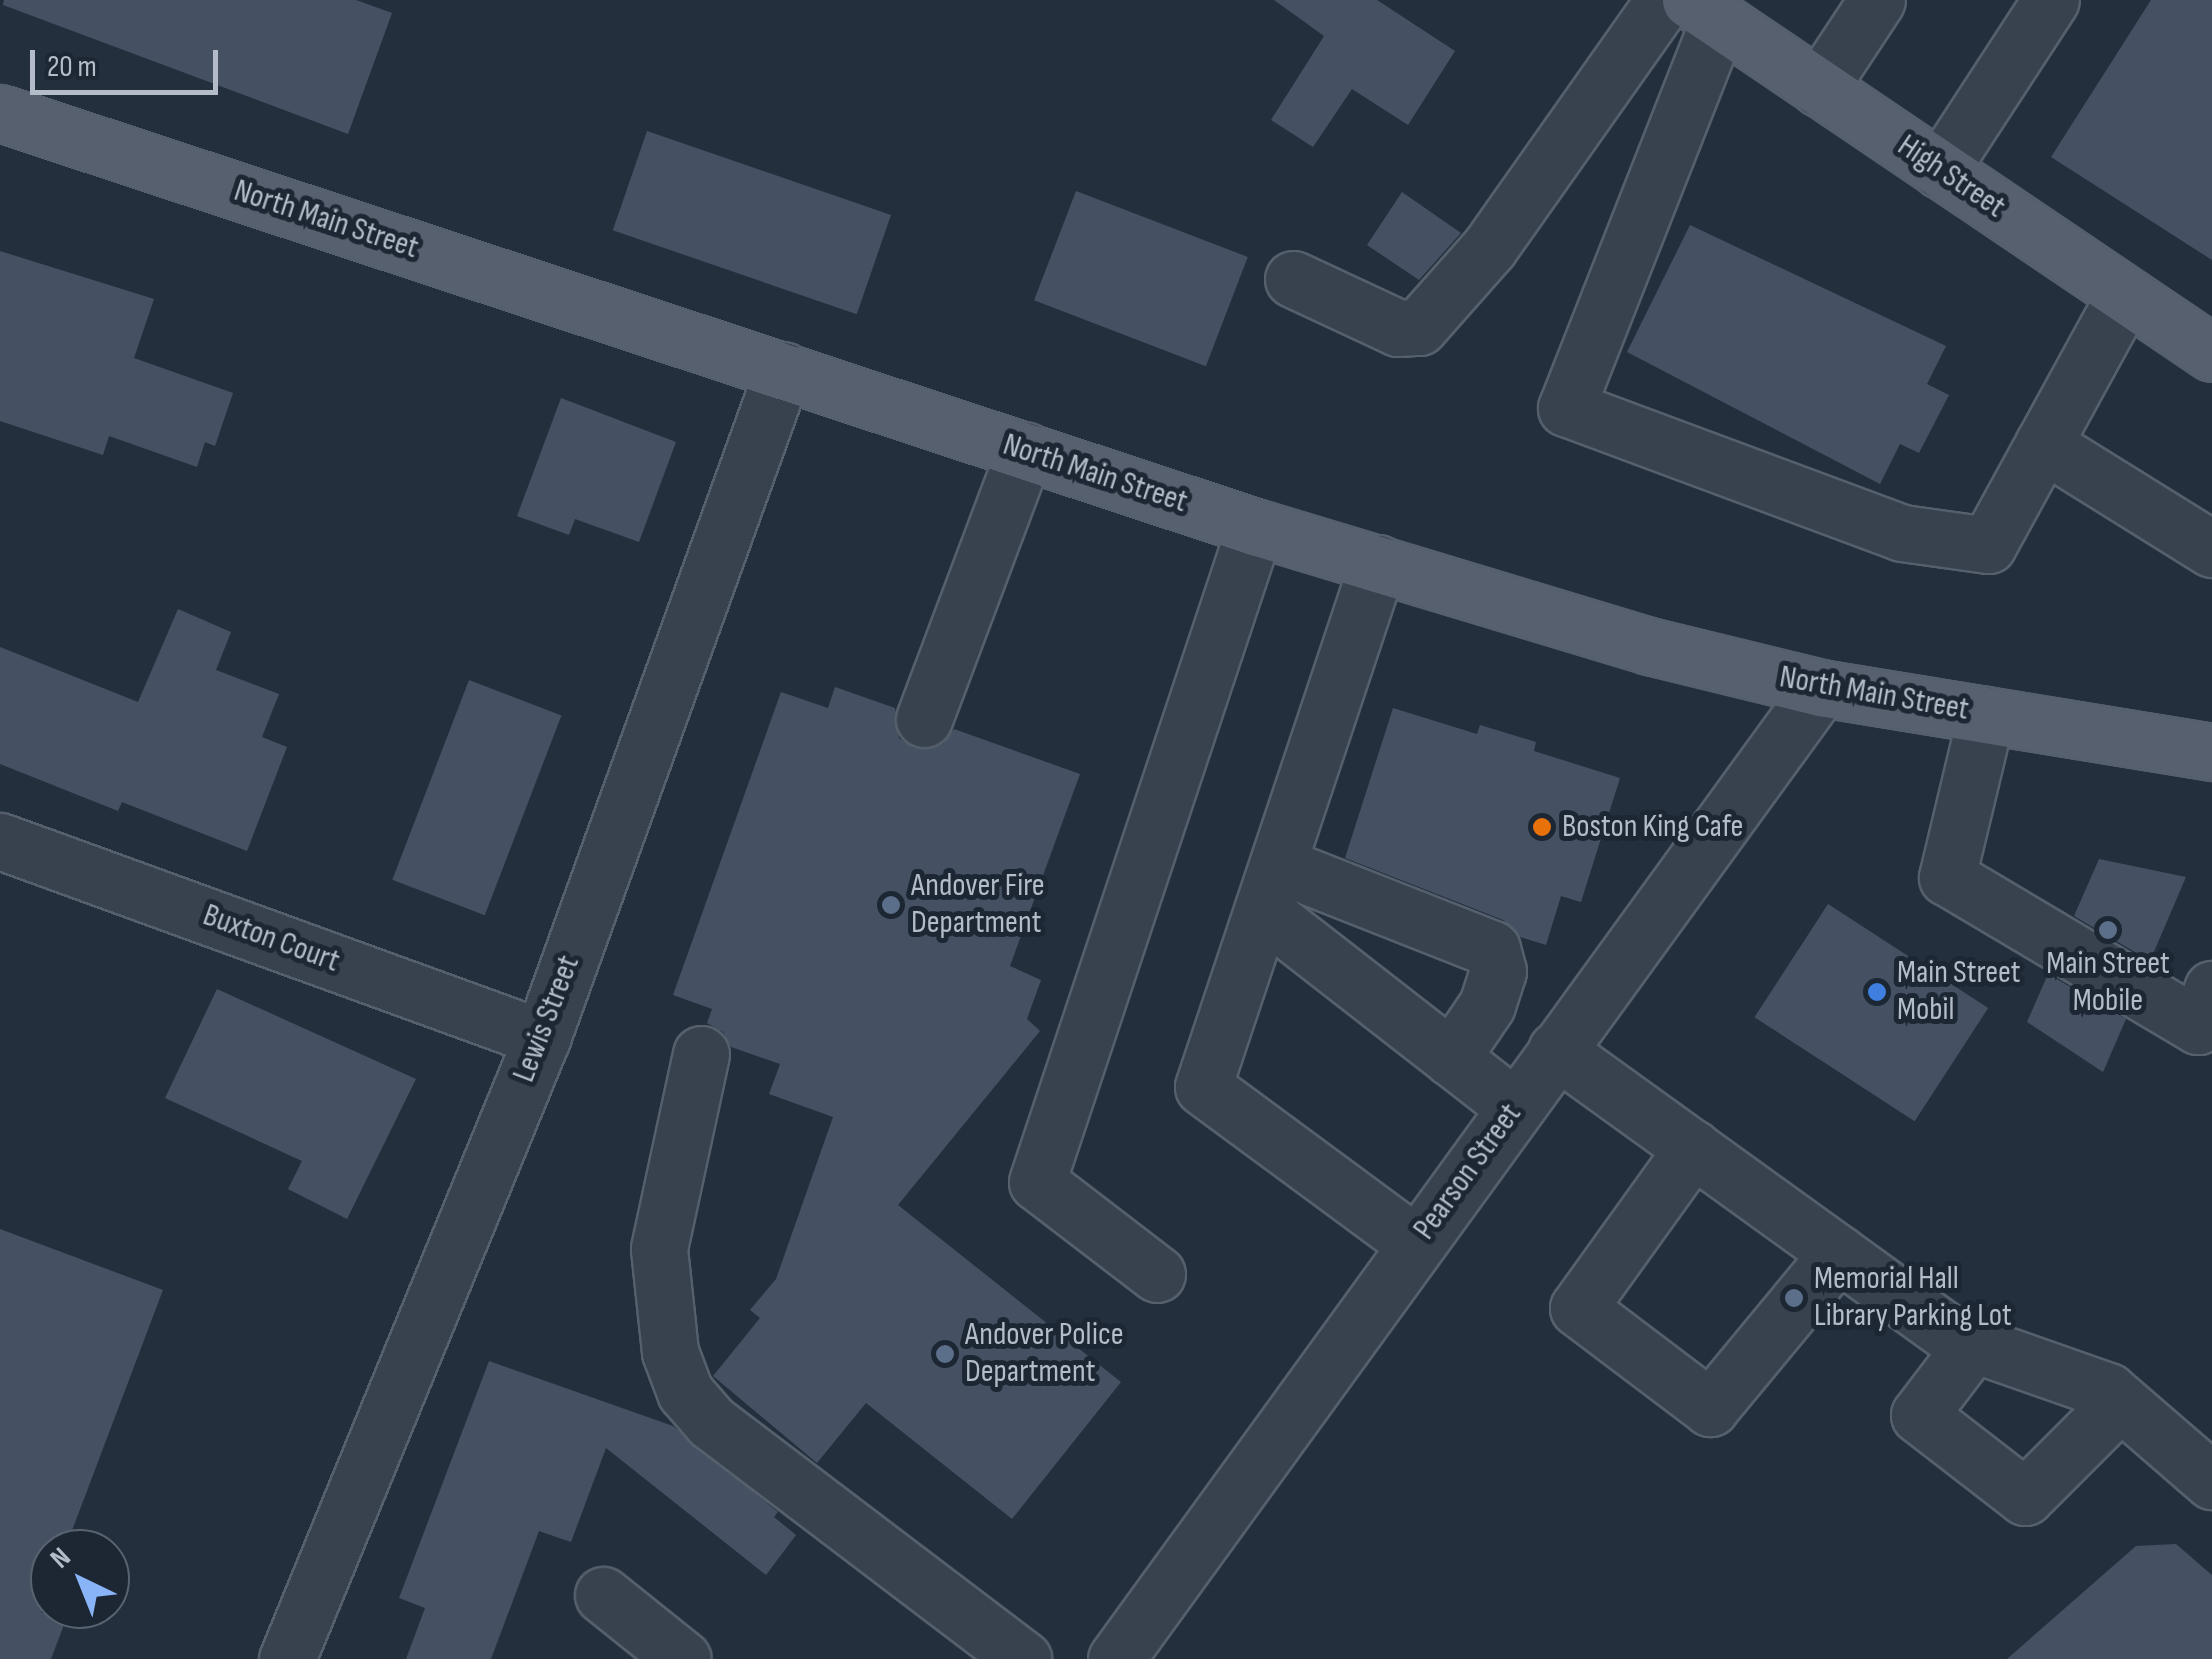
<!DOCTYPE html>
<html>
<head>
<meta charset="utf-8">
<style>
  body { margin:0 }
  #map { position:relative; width:2212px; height:1659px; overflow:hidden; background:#242f3e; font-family:"Sofia Sans Condensed",sans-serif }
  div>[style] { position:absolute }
  .building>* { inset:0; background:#455162; transform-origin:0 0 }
  .roads { filter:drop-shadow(2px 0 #565f6c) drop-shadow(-2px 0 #565f6c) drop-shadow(0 2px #565f6c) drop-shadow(0 -2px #565f6c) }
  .minor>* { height:55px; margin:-27.5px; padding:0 27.5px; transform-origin:27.5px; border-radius:27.5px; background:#38414e }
  .major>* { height:55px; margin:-27.5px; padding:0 27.5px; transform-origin:27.5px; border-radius:27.5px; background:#56606e }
  .dots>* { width:28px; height:28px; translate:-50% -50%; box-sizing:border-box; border:5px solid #1d2633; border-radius:50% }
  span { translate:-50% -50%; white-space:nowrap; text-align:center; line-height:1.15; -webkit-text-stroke:10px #1d2633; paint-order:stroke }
  .street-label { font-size:32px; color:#b4bcc9 }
  .poi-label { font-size:32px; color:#b4bcc9 }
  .left { translate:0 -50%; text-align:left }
  .north { position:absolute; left:30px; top:1529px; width:100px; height:100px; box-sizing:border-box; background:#1d2633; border:2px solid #59626f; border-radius:50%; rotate:317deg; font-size:28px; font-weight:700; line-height:40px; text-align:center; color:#b4bcc9 }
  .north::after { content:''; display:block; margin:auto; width:35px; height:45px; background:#8ab4f8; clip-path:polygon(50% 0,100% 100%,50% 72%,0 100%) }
  .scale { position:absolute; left:30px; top:50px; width:188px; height:45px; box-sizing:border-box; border:5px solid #b4bcc9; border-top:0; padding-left:12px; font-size:30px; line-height:35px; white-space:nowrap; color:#b4bcc9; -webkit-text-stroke:8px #1d2633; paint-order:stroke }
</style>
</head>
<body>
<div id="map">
  <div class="building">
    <i style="clip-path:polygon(4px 0,356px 0,392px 13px,348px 134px,3px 5px)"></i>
    <i style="clip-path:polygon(1274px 0,1377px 0,1455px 51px,1408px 125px,1352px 89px,1313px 147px,1271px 120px,1324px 36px)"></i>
    <i style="clip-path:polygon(2151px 0,2212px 0,2212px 260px,2051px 157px)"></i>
    <i style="left:647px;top:131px;width:258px;height:105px;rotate:19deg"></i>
    <i style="left:1076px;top:191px;width:184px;height:117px;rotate:21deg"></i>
    <i style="clip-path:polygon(1402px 192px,1461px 233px,1419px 280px,1367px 245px)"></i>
    <i style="clip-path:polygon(1690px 225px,1946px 346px,1927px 384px,1949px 395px,1919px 453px,1900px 444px,1880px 484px,1627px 352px)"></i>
    <i style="clip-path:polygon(0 251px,154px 299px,134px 358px,233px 393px,215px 446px,205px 442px,197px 467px,109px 436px,103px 455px,0 421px)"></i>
    <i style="clip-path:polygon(561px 398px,676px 442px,639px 542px,575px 519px,569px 535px,517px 516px)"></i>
    <i style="clip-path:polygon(178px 609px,231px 632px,216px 670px,279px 694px,262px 737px,287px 747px,247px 851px,122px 802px,118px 811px,0 764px,0 647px,138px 702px)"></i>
    <i style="left:469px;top:680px;width:99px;height:214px;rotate:21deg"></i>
    <i style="clip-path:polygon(835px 687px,895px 708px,899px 738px,914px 748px,943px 744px,954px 729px,1080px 774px,1010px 966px,1041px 980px,1027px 1019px,1040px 1031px,898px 1205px,1121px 1382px,1012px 1519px,866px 1403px,817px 1463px,713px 1376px,760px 1318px,750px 1310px,776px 1279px,833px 1117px,769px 1094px,780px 1064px,731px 1047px,723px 1032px,707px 1023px,712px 1009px,673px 995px,781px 692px,828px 708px)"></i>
    <i style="clip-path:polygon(1393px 708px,1477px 734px,1480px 725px,1536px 742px,1534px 751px,1620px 778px,1581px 902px,1561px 896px,1546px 945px,1520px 937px,1503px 920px,1345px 858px)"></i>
    <i style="clip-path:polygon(2099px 859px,2186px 877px,2150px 961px,2074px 916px)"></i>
    <i style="left:1828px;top:904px;width:191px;height:135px;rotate:33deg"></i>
    <i style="clip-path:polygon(2048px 974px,2126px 1019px,2103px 1072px,2027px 1022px)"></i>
    <i style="clip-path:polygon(217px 989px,416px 1079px,347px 1219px,288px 1189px,302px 1161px,165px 1098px)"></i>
    <i style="clip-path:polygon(0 1229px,163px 1290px,65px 1549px,50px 1549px,50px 1590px,41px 1612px,65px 1622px,51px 1659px,0 1659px)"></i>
    <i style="clip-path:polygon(489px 1361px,673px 1426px,778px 1512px,774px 1517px,796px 1535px,766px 1575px,606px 1448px,571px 1542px,539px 1531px,491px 1659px,406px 1659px,425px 1608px,399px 1598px)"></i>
    <i style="clip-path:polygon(2176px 1544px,2212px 1575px,2212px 1659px,2007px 1659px,2136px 1546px)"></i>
  </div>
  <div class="roads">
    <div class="minor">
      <i style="left:1719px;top:20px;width:417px;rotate:111.5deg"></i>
      <i style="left:1566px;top:408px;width:358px;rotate:20.4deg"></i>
      <i style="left:1902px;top:533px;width:87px;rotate:7.9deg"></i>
      <i style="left:1988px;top:545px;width:285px;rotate:-61.3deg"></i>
      <i style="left:1819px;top:88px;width:105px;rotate:-56.6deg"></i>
      <i style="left:1940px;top:170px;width:203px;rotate:-56.9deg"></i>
      <i style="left:1293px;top:279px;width:116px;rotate:25deg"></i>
      <i style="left:1398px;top:328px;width:21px;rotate:-3deg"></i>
      <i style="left:1419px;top:327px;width:106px;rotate:-48.5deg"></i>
      <i style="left:1489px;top:248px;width:304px;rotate:-54.8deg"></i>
      <i style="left:2043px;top:444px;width:199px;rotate:31.9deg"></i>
      <i style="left:1378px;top:563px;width:552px;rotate:108.47deg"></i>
      <i style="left:1203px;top:1087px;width:265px;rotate:36.4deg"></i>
      <i style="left:1986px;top:715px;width:167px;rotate:103.5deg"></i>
      <i style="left:1947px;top:877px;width:292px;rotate:30.7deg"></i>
      <i style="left:2198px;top:1026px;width:40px;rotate:-69deg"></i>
      <i style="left:924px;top:719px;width:287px;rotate:-69.4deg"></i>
      <i style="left:0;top:841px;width:577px;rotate:19.97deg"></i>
      <i style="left:1279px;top:865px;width:229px;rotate:21.5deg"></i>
      <i style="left:1492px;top:949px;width:23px;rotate:75deg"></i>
      <i style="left:1498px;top:971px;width:36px;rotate:108deg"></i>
      <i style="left:1487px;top:1005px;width:64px;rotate:124.2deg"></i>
      <i style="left:1263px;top:911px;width:319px;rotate:37.9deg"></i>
      <i style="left:1556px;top:1050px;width:491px;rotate:35.8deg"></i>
      <i style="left:1954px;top:1337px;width:163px;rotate:19.3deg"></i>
      <i style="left:2108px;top:1391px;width:138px;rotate:40.9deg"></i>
      <i style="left:701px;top:1054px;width:199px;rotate:102.2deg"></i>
      <i style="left:659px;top:1249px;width:104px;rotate:83.9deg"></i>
      <i style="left:670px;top:1352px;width:43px;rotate:69.4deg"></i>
      <i style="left:685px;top:1392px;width:40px;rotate:49deg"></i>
      <i style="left:711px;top:1422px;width:392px;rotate:37.2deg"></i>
      <i style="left:1693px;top:1148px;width:197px;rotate:125.7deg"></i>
      <i style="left:1578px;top:1308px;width:166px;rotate:37.1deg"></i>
      <i style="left:1710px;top:1408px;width:201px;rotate:-50.4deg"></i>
      <i style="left:1157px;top:1274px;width:151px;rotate:-142.5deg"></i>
      <i style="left:1037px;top:1182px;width:690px;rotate:-71.59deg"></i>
      <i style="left:1973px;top:1344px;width:89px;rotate:127.3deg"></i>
      <i style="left:1919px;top:1415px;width:134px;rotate:37.7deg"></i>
      <i style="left:2025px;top:1497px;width:134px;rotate:-45deg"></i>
      <i style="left:603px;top:1595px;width:102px;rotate:38.7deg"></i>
      <i style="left:287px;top:1659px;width:671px;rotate:-67.68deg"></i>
      <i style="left:542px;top:1038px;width:710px;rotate:-70.16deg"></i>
      <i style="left:1116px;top:1659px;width:1200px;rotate:-54.02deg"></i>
    </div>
    <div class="major">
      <i style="left:1690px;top:0;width:630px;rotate:34.07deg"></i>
      <i style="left:0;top:113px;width:1322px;rotate:18.26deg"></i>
      <i style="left:1255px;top:527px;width:412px;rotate:16.8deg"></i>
      <i style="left:1649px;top:646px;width:177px;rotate:13.7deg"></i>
      <i style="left:1821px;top:688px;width:396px;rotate:9.3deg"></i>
    </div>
  </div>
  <div class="dots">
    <i style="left:1542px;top:827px;background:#e8710a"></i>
    <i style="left:891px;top:905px;background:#5c6f8a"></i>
    <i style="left:2108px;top:930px;background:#5c6f8a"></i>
    <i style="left:1877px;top:992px;background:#3f7fe0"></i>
    <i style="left:1794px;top:1298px;background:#5c6f8a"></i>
    <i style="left:945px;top:1354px;background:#5c6f8a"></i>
  </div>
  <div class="street-label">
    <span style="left:1951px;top:177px;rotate:34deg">High Street</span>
    <span style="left:326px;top:220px;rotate:18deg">North Main Street</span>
    <span style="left:1095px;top:474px;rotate:18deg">North Main Street</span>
    <span style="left:1874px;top:694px;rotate:10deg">North Main Street</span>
    <span style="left:271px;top:939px;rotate:20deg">Buxton Court</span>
    <span style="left:547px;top:1019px;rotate:-69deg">Lewis Street</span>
    <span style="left:1468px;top:1172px;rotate:-54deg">Pearson Street</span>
  </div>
  <div class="poi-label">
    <span class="left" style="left:1562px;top:827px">Boston King Cafe</span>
    <span class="left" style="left:911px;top:905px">Andover Fire<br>Department</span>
    <span style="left:2108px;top:983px">Main Street<br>Mobile</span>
    <span class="left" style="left:1897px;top:992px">Main Street<br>Mobil</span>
    <span class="left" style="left:1814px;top:1298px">Memorial Hall<br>Library Parking Lot</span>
    <span class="left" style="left:965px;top:1354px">Andover Police<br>Department</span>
  </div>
  <div class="north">N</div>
  <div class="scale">20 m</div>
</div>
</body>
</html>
